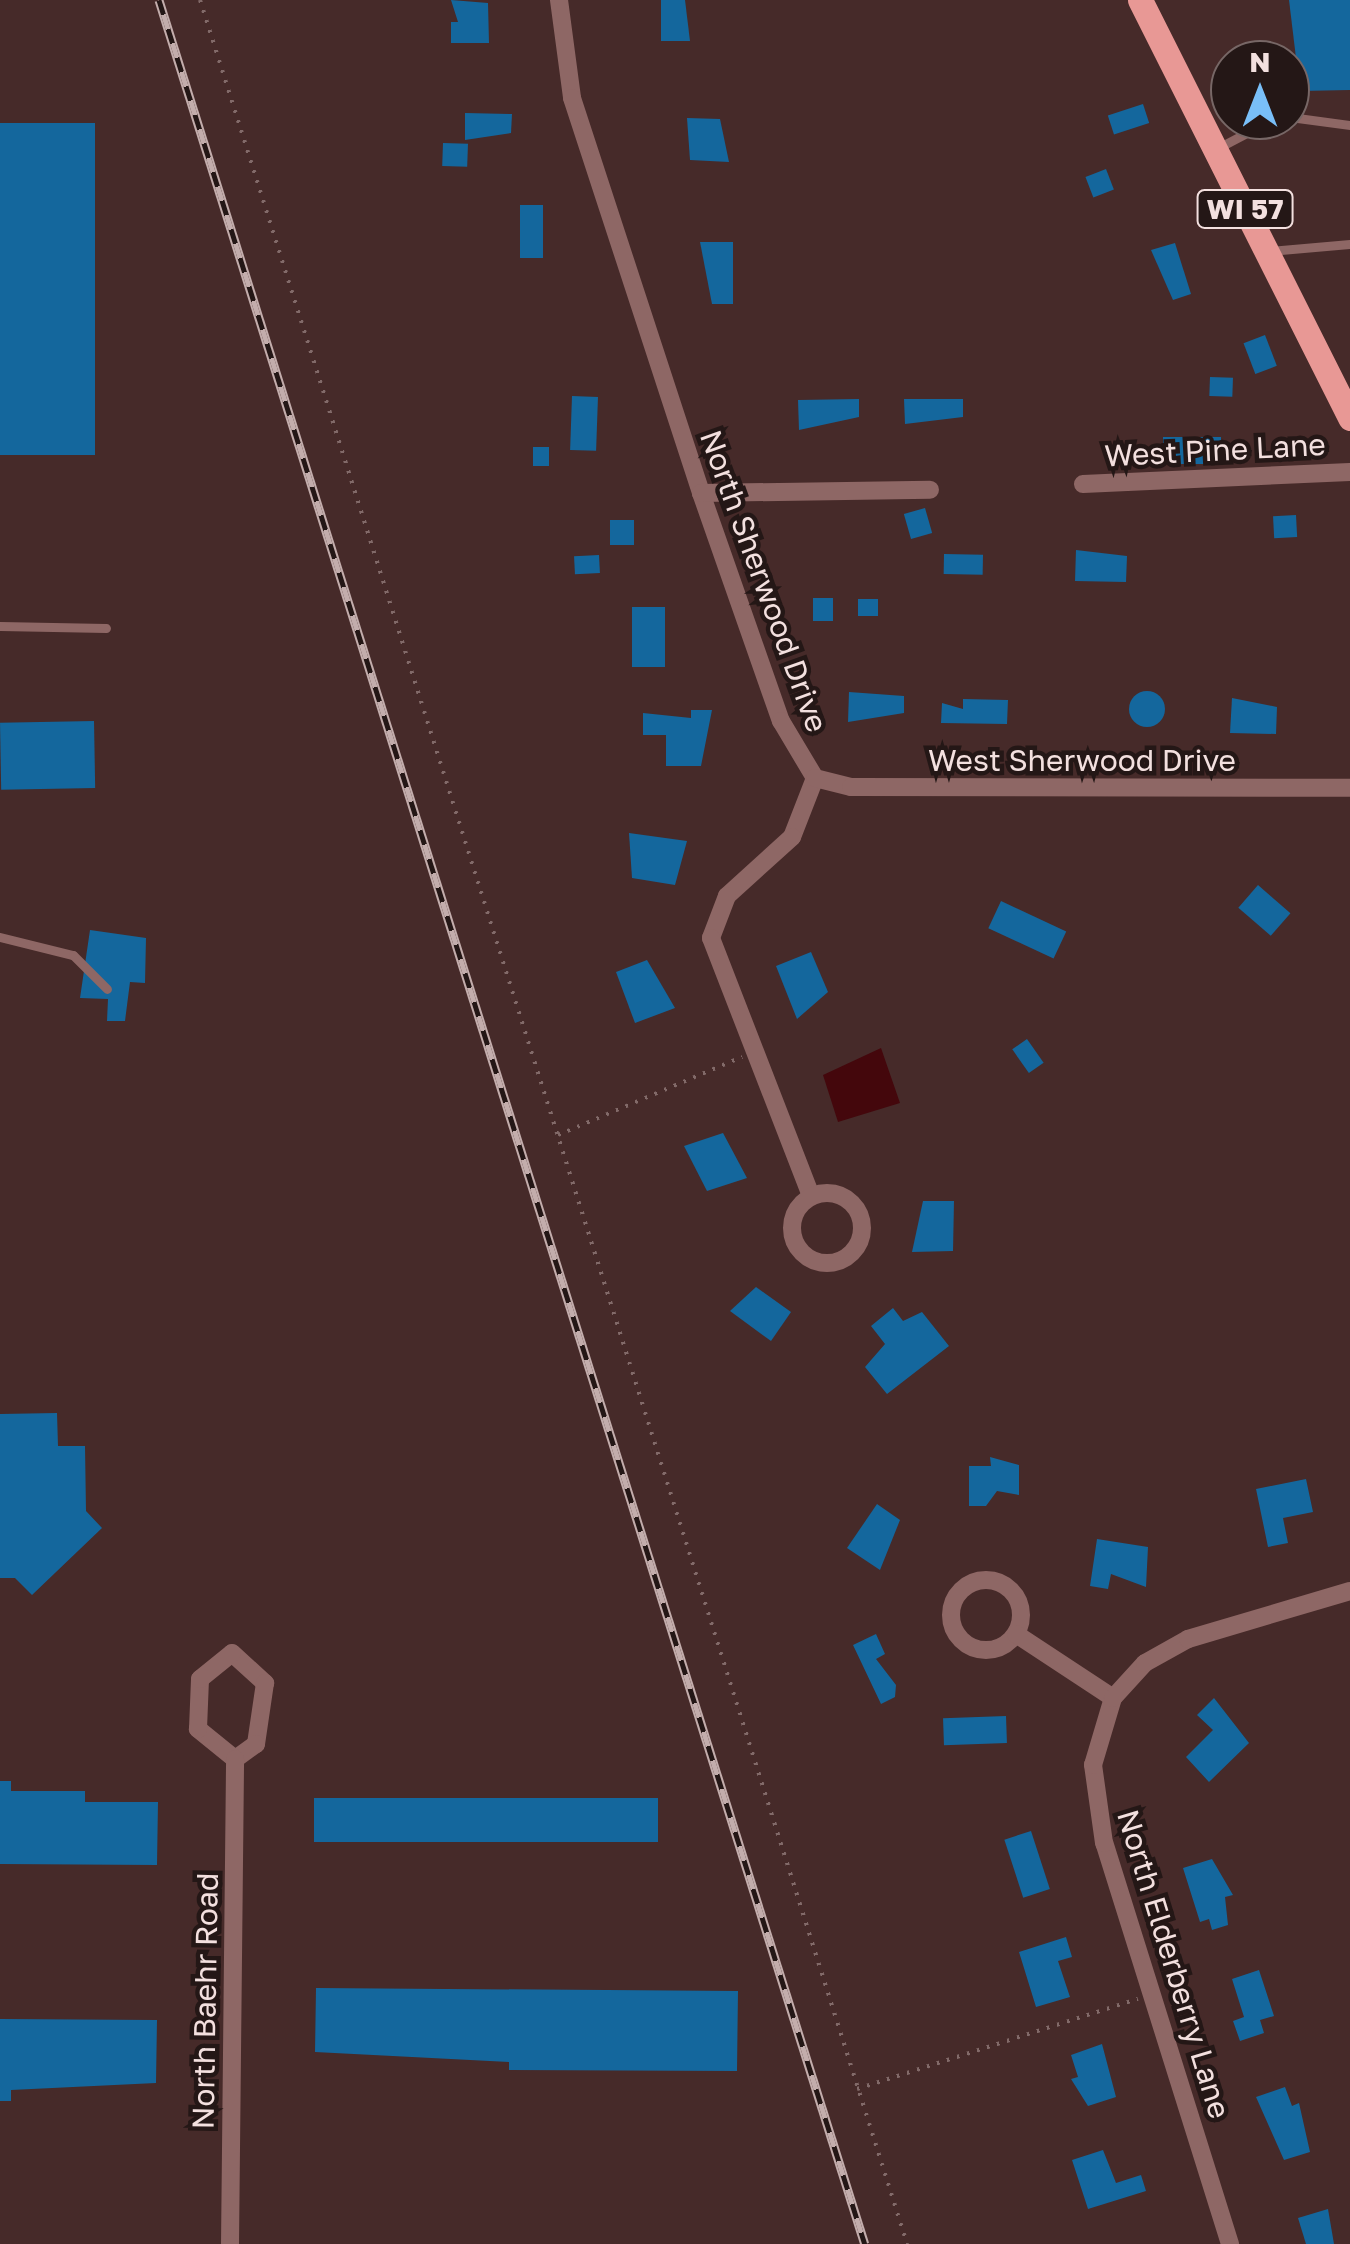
<!DOCTYPE html>
<html>
<head>
<meta charset="utf-8">
<style>
  body { margin:0 }
  #map { position:relative; width:1350px; height:2244px; overflow:hidden; background:#462a29; font-family:"Golos Text",sans-serif }
  div>[style] { position:absolute }
  .water>* { inset:0; background:#44070c }
  .building>* { inset:0; background:#14679d; transform-origin:0 0 }
  .round { border-radius:50% }
  .path>* { height:4px; margin-top:-2px; transform-origin:0; background:repeating-linear-gradient(90deg,#826a69 0 2.5px,transparent 0 10.5px) }
  .service>* { height:9px; margin:-4.5px; padding:0 4.5px; transform-origin:4.5px; border-radius:4.5px; background:#8e6765 }
  .minor>* { height:18px; margin:-9px; padding:0 9px; transform-origin:9px; border-radius:9px; background:#8e6765 }
  .minor>.ring { margin:-9px; padding:0; box-sizing:content-box; background:none; border:18px solid #8e6765; border-radius:50% }
  .primary>* { height:25px; margin:-12.5px; padding:0 12.5px; transform-origin:12.5px; border-radius:12.5px; background:#e89895 }
  .rail>* { height:9px; margin-top:-4.5px; transform-origin:0; background:repeating-linear-gradient(90deg,#241716 0 15px,#c3adac 0 30px); box-sizing:border-box; border-block:2px solid #c3adac }
  span { translate:-50% -50%; white-space:nowrap; text-align:center; line-height:1.15; -webkit-text-stroke:9px #241716; paint-order:stroke }
  .shield-label span { padding:2px 8px; background:#241716; border:2px solid; border-radius:8px; -webkit-text-stroke-width:0 }
  .shield-label { font-size:28px; color:#f3e0df; font-weight:700 }
  .street-label { font-size:30px; color:#f3e0df }
  .north { position:absolute; left:1210px; top:40px; width:100px; height:100px; box-sizing:border-box; background:#241716; border:2px solid #776766; border-radius:50%; rotate:0deg; font-size:28px; font-weight:700; line-height:40px; text-align:center; color:#f3e0df }
  .north::after { content:''; display:block; margin:auto; width:35px; height:45px; background:#79bff8; clip-path:polygon(50% 0,100% 100%,50% 72%,0 100%) }
</style>
</head>
<body>
<div id="map">
  <div class="water">
    <i style="clip-path:polygon(881px 1048px,900px 1103px,838px 1122px,823px 1075px)"></i>
  </div>
  <div class="building">
    <i style="clip-path:polygon(451px 0,488px 3px,489px 43px,451px 43px,451px 22px,458px 22px)"></i>
    <i style="clip-path:polygon(661px 0,685px 0,690px 41px,661px 41px)"></i>
    <i style="clip-path:polygon(1289px 0,1350px 0,1350px 90px,1300px 91px)"></i>
    <i style="left:1143px;top:104px;width:20px;height:37px;rotate:72deg"></i>
    <i style="clip-path:polygon(465px 113px,512px 114px,511px 133px,465px 140px)"></i>
    <i style="clip-path:polygon(687px 118px,720px 119px,729px 162px,690px 160px)"></i>
    <i style="left:0;top:123px;width:95px;height:332px"></i>
    <i style="left:443px;top:143px;width:25px;height:23px;rotate:2deg"></i>
    <i style="left:1106px;top:169px;width:22px;height:22px;rotate:69deg"></i>
    <i style="left:520px;top:205px;width:23px;height:53px"></i>
    <i style="clip-path:polygon(700px 242px,733px 242px,733px 304px,712px 304px)"></i>
    <i style="clip-path:polygon(1175px 243px,1191px 294px,1173px 300px,1151px 250px)"></i>
    <i style="left:1265px;top:335px;width:33px;height:23px;rotate:69deg"></i>
    <i style="left:1210px;top:377px;width:23px;height:19px;rotate:2deg"></i>
    <i style="left:572px;top:396px;width:26px;height:54px;rotate:2deg"></i>
    <i style="clip-path:polygon(859px 399px,859px 417px,799px 430px,798px 400px)"></i>
    <i style="clip-path:polygon(904px 399px,963px 399px,963px 417px,905px 424px)"></i>
    <i style="left:1221px;top:437px;width:27px;height:58px;rotate:90deg"></i>
    <i style="left:533px;top:447px;width:16px;height:19px"></i>
    <i style="left:925px;top:508px;width:26px;height:22px;rotate:74deg"></i>
    <i style="left:1296px;top:515px;width:22px;height:23px;rotate:87deg"></i>
    <i style="left:634px;top:520px;width:25px;height:24px;rotate:90deg"></i>
    <i style="clip-path:polygon(1076px 550px,1127px 556px,1126px 582px,1075px 581px)"></i>
    <i style="left:944px;top:554px;width:39px;height:20px;rotate:1deg"></i>
    <i style="left:599px;top:555px;width:18px;height:25px;rotate:87deg"></i>
    <i style="left:833px;top:598px;width:23px;height:20px;rotate:90deg"></i>
    <i style="left:858px;top:599px;width:20px;height:17px"></i>
    <i style="left:632px;top:607px;width:33px;height:60px"></i>
    <i class="round" style="left:1129px;top:691px;width:36px;height:36px"></i>
    <i style="clip-path:polygon(849px 692px,904px 696px,904px 713px,848px 722px)"></i>
    <i style="clip-path:polygon(1232px 698px,1277px 707px,1276px 734px,1230px 733px)"></i>
    <i style="clip-path:polygon(963px 699px,1008px 700px,1007px 724px,941px 723px,942px 703px,963px 709px)"></i>
    <i style="clip-path:polygon(691px 710px,712px 710px,701px 766px,666px 766px,666px 735px,643px 735px,643px 713px,691px 718px)"></i>
    <i style="left:94px;top:721px;width:67px;height:94px;rotate:89deg"></i>
    <i style="clip-path:polygon(629px 833px,687px 841px,675px 885px,632px 878px)"></i>
    <i style="left:1258px;top:885px;width:43px;height:30px;rotate:41deg"></i>
    <i style="left:1001px;top:901px;width:72px;height:30px;rotate:25deg"></i>
    <i style="clip-path:polygon(90px 930px,146px 938px,145px 983px,130px 982px,125px 1021px,107px 1021px,108px 999px,80px 998px)"></i>
    <i style="clip-path:polygon(811px 952px,828px 992px,797px 1019px,776px 966px)"></i>
    <i style="clip-path:polygon(647px 960px,675px 1008px,635px 1023px,616px 972px)"></i>
    <i style="left:1027px;top:1039px;width:29px;height:18px;rotate:55deg"></i>
    <i style="clip-path:polygon(723px 1133px,747px 1178px,707px 1191px,684px 1146px)"></i>
    <i style="clip-path:polygon(923px 1201px,954px 1201px,953px 1251px,912px 1252px)"></i>
    <i style="clip-path:polygon(756px 1287px,791px 1312px,771px 1341px,730px 1311px)"></i>
    <i style="clip-path:polygon(893px 1308px,903px 1321px,922px 1312px,949px 1346px,887px 1394px,865px 1367px,885px 1344px,871px 1326px)"></i>
    <i style="clip-path:polygon(57px 1413px,58px 1446px,85px 1446px,86px 1511px,102px 1528px,32px 1595px,15px 1578px,0 1578px,0 1414px)"></i>
    <i style="clip-path:polygon(990px 1457px,1019px 1465px,1019px 1495px,997px 1491px,986px 1506px,969px 1506px,969px 1466px,991px 1466px)"></i>
    <i style="clip-path:polygon(1306px 1479px,1313px 1512px,1283px 1518px,1288px 1543px,1268px 1547px,1256px 1489px)"></i>
    <i style="clip-path:polygon(877px 1504px,900px 1520px,880px 1570px,847px 1548px)"></i>
    <i style="clip-path:polygon(1097px 1539px,1148px 1547px,1146px 1587px,1111px 1574px,1108px 1589px,1090px 1586px)"></i>
    <i style="clip-path:polygon(876px 1634px,885px 1654px,876px 1659px,896px 1685px,895px 1697px,881px 1704px,853px 1645px)"></i>
    <i style="clip-path:polygon(1214px 1698px,1249px 1743px,1209px 1782px,1186px 1757px,1213px 1730px,1197px 1715px)"></i>
    <i style="left:1006px;top:1716px;width:27px;height:63px;rotate:88deg"></i>
    <i style="clip-path:polygon(0 1781px,11px 1781px,11px 1791px,85px 1791px,85px 1802px,158px 1802px,157px 1865px,0 1864px)"></i>
    <i style="left:314px;top:1798px;width:344px;height:44px"></i>
    <i style="left:1031px;top:1831px;width:61px;height:28px;rotate:72deg"></i>
    <i style="clip-path:polygon(1212px 1859px,1233px 1895px,1225px 1897px,1228px 1925px,1212px 1930px,1209px 1919px,1200px 1922px,1183px 1868px)"></i>
    <i style="clip-path:polygon(1066px 1937px,1072px 1957px,1058px 1961px,1070px 1997px,1036px 2007px,1019px 1952px)"></i>
    <i style="clip-path:polygon(1259px 1970px,1274px 2016px,1260px 2020px,1264px 2033px,1240px 2041px,1233px 2021px,1244px 2017px,1232px 1979px)"></i>
    <i style="clip-path:polygon(316px 1988px,738px 1991px,737px 2071px,509px 2070px,509px 2062px,315px 2052px)"></i>
    <i style="clip-path:polygon(0 2019px,157px 2020px,156px 2083px,11px 2090px,11px 2101px,0 2101px)"></i>
    <i style="clip-path:polygon(1102px 2044px,1116px 2097px,1088px 2106px,1071px 2079px,1078px 2077px,1071px 2055px)"></i>
    <i style="clip-path:polygon(1285px 2087px,1292px 2106px,1299px 2103px,1310px 2152px,1284px 2160px,1256px 2097px)"></i>
    <i style="clip-path:polygon(1103px 2150px,1116px 2183px,1141px 2175px,1146px 2191px,1088px 2209px,1072px 2160px)"></i>
    <i style="clip-path:polygon(1328px 2209px,1334px 2244px,1306px 2244px,1298px 2218px)"></i>
  </div>
  <div class="path">
    <i style="left:200px;top:0;width:2353px;rotate:72.51deg"></i>
    <i style="left:558px;top:1135px;width:200px;rotate:-23deg"></i>
    <i style="left:857px;top:2089px;width:295px;rotate:-17.8deg"></i>
  </div>
  <div class="service">
    <i style="left:1290px;top:117px;width:61px;rotate:7.6deg"></i>
    <i style="left:1218px;top:148px;width:60px;rotate:-27.8deg"></i>
    <i style="left:1269px;top:251px;width:81px;rotate:-4.9deg"></i>
    <i style="left:0;top:626px;width:106px;rotate:1.1deg"></i>
    <i style="left:0;top:937px;width:75px;rotate:13.9deg"></i>
    <i style="left:73px;top:955px;width:48px;rotate:45deg"></i>
  </div>
  <div class="minor">
    <i style="left:559px;top:0;width:99px;rotate:82.4deg"></i>
    <i style="left:572px;top:98px;width:416px;rotate:71.9deg"></i>
    <i style="left:701px;top:493px;width:242px;rotate:70.7deg"></i>
    <i style="left:781px;top:721px;width:66px;rotate:59.2deg"></i>
    <i style="left:815px;top:778px;width:63px;rotate:111.3deg"></i>
    <i style="left:792px;top:837px;width:88px;rotate:137.8deg"></i>
    <i style="left:727px;top:896px;width:45px;rotate:110.9deg"></i>
    <i style="left:711px;top:938px;width:277px;rotate:68.8deg"></i>
    <i style="left:1083px;top:484px;width:267px;rotate:-2.6deg"></i>
    <i style="left:701px;top:493px;width:229px;rotate:-0.8deg"></i>
    <i style="left:815px;top:778px;width:37px;rotate:14deg"></i>
    <i style="left:851px;top:787px;width:499px;rotate:0.1deg"></i>
    <i class="ring" style="left:792px;top:1193px;width:52px;height:52px"></i>
    <i class="ring" style="left:951px;top:1580px;width:52px;height:52px"></i>
    <i style="left:1016px;top:1634px;width:116px;rotate:33.4deg"></i>
    <i style="left:232px;top:1653px;width:45px;rotate:42.3deg"></i>
    <i style="left:265px;top:1683px;width:62px;rotate:98.4deg"></i>
    <i style="left:256px;top:1744px;width:26px;rotate:144deg"></i>
    <i style="left:235px;top:1759px;width:48px;rotate:-141deg"></i>
    <i style="left:198px;top:1729px;width:50px;rotate:-87.7deg"></i>
    <i style="left:200px;top:1679px;width:41px;rotate:-39.1deg"></i>
    <i style="left:230px;top:2244px;width:485px;rotate:-89.4deg"></i>
    <i style="left:1230px;top:2244px;width:420px;rotate:-107.4deg"></i>
    <i style="left:1104px;top:1843px;width:79px;rotate:-98deg"></i>
    <i style="left:1093px;top:1765px;width:70px;rotate:-73.4deg"></i>
    <i style="left:1113px;top:1698px;width:47px;rotate:-47.6deg"></i>
    <i style="left:1145px;top:1663px;width:49px;rotate:-29.2deg"></i>
    <i style="left:1188px;top:1639px;width:169px;rotate:-16.5deg"></i>
  </div>
  <div class="primary">
    <i style="left:1140px;top:0;width:468px;rotate:63.3deg"></i>
  </div>
  <div class="rail">
    <i style="left:159px;top:0;width:2352px;rotate:72.54deg"></i>
  </div>
  <div class="shield-label">
    <span style="left:1245px;top:209px">WI 57</span>
  </div>
  <div class="street-label">
    <span style="left:1215px;top:450px;rotate:-3deg">West Pine Lane</span>
    <span style="left:764px;top:581px;rotate:70deg">North Sherwood Drive</span>
    <span style="left:1082px;top:760px">West Sherwood Drive</span>
    <span style="left:1174px;top:1964px;rotate:73deg">North Elderberry Lane</span>
    <span style="left:205px;top:2001px;rotate:-89deg">North Baehr Road</span>
  </div>
  <div class="north">N</div>
</div>
</body>
</html>
